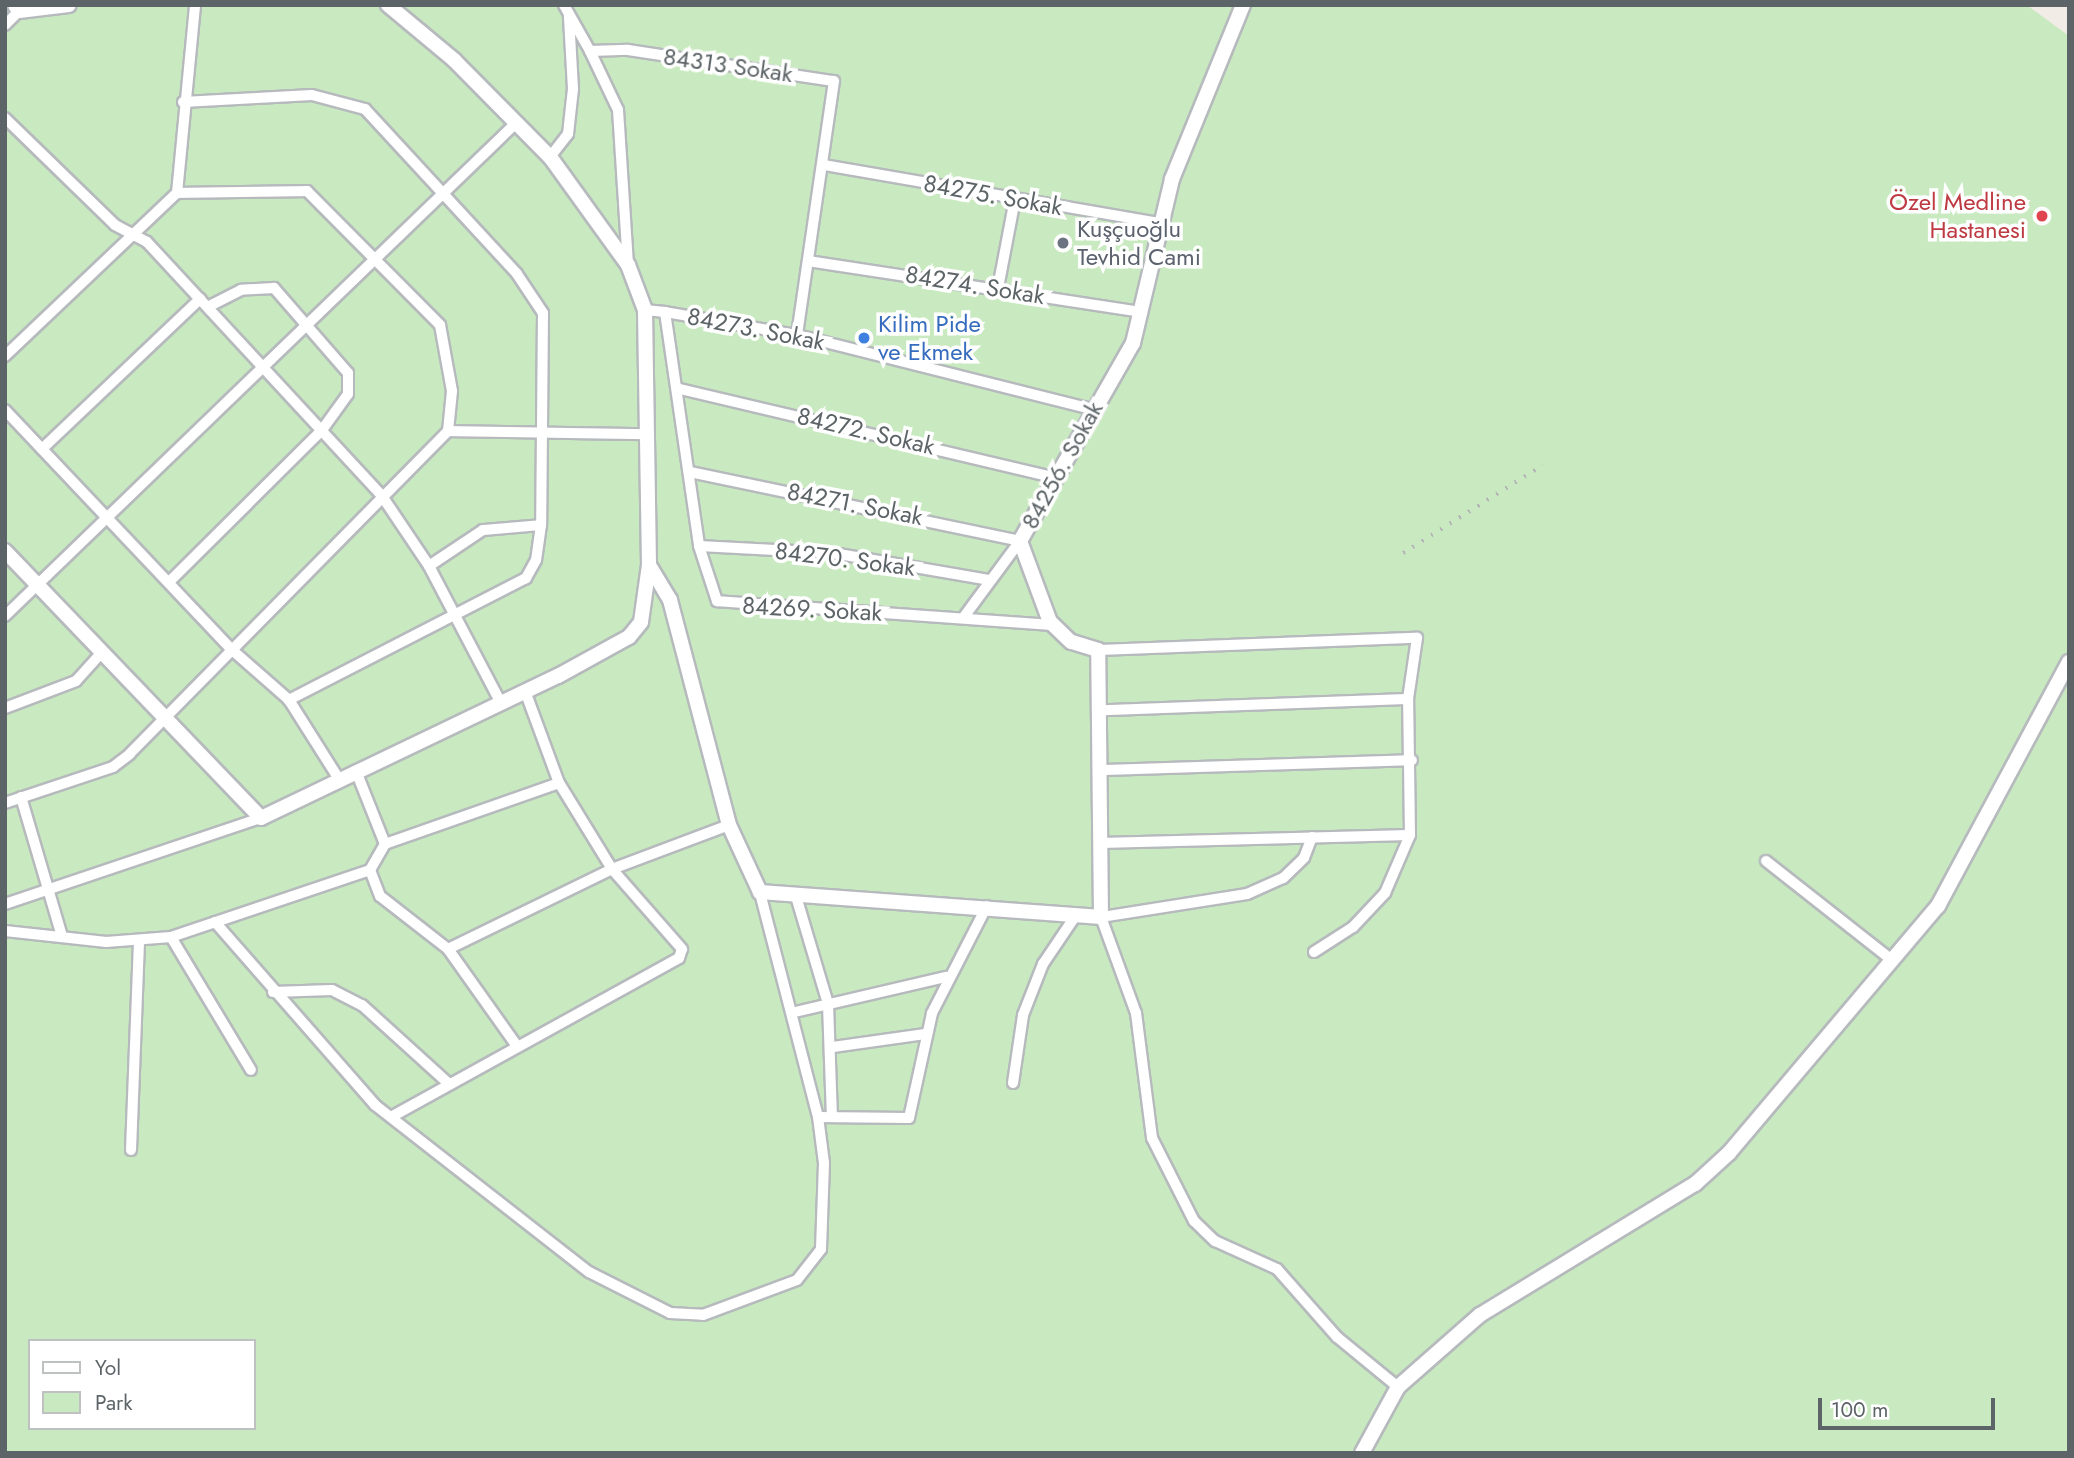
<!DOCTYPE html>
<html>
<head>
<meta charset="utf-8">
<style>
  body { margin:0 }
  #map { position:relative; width:2074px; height:1458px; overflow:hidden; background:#f1ece5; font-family:Jost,sans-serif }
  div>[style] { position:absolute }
  .green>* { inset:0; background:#c9eac0 }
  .roads { filter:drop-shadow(2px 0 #b6babd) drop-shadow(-2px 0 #b6babd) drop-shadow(0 2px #b6babd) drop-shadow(0 -2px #b6babd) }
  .street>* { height:10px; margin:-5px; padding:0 5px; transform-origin:5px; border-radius:5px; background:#fff }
  .secondary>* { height:14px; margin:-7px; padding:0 7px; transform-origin:7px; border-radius:7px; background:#fff }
  .rail>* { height:3.5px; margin-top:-1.75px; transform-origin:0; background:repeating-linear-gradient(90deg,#b4b5b6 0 2px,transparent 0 11px) }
  .dots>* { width:19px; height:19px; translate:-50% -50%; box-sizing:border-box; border:4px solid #fff; border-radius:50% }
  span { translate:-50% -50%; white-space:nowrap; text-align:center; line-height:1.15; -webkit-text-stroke:7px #fff; paint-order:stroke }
  .street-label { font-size:24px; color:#5d6467 }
  .health-label { font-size:24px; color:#be3a42 }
  .right { translate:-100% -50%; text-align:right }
  .worship-label { font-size:24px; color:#5b616d }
  .left { translate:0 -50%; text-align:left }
  .shop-label { font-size:24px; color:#366cbe }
  .frame { position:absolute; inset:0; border:7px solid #5d6467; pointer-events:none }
  .legend { position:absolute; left:28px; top:1339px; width:228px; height:91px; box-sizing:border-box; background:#fff; border:2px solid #bec1c2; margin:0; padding:9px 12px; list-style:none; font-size:21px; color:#5d6467 }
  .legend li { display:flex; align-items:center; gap:14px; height:35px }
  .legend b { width:35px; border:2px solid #bec1c2 }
  .scale { position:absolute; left:1818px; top:1398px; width:177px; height:32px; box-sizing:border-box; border:4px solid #5d6467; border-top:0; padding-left:9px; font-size:21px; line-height:24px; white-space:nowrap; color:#5d6467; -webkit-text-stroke:5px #fff; paint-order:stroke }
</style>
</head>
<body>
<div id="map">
  <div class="green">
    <i style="clip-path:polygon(evenodd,5px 5px,2027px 5px,2069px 36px,2069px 1453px,5px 1453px,5px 5px,30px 1341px,254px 1341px,254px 1428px,30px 1428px,30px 1341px)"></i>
  </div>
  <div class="roads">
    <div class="street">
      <i style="left:564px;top:5px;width:53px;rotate:60.5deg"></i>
      <i style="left:590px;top:51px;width:38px;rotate:-2deg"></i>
      <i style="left:628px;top:50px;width:208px;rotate:8.6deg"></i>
      <i style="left:834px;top:81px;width:257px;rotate:98.3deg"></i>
      <i style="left:5px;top:25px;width:20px;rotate:-45deg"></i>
      <i style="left:590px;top:51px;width:65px;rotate:64.6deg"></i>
      <i style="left:618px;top:110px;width:155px;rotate:86.3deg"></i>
      <i style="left:183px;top:102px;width:129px;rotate:-3.1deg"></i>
      <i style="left:312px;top:95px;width:55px;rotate:14.8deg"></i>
      <i style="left:365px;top:109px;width:224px;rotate:47.3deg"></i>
      <i style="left:517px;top:274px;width:47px;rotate:56.3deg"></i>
      <i style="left:543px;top:313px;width:212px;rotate:90.5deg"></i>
      <i style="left:541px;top:525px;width:35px;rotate:98deg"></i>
      <i style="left:536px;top:560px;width:21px;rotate:119deg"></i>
      <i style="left:526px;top:578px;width:267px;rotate:152.8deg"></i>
      <i style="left:5px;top:118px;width:153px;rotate:44.2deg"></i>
      <i style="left:115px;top:225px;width:36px;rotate:28deg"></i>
      <i style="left:147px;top:242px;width:346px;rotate:47.2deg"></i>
      <i style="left:382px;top:496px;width:84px;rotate:56.1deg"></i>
      <i style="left:429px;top:566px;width:155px;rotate:62.3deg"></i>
      <i style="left:550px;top:157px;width:29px;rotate:-52deg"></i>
      <i style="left:568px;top:134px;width:45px;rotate:-83.7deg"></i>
      <i style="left:573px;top:89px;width:72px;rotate:-93.2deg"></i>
      <i style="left:824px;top:165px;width:342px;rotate:9.8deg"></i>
      <i style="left:177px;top:193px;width:189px;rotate:-84.5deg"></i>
      <i style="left:808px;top:261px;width:338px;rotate:8.7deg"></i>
      <i style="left:998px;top:288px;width:91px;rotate:-79.2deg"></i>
      <i style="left:645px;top:310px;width:20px;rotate:6deg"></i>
      <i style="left:665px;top:312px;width:236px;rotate:81.7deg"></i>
      <i style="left:699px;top:546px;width:58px;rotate:71.9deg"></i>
      <i style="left:717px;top:601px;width:338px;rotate:4.1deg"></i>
      <i style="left:665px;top:312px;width:134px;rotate:9.9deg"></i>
      <i style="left:797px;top:335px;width:303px;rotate:14.1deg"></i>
      <i style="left:5px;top:356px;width:237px;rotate:-43.5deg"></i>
      <i style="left:177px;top:193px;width:130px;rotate:-0.9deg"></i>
      <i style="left:307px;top:191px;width:189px;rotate:45.2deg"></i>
      <i style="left:440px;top:325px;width:67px;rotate:79.7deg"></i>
      <i style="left:452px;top:391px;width:40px;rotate:95.7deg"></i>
      <i style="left:448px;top:431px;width:453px;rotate:134.6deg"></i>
      <i style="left:130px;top:754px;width:21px;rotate:143deg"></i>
      <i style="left:113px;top:767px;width:114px;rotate:161.6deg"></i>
      <i style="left:680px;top:389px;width:381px;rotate:13.3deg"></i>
      <i style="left:5px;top:410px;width:329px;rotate:46.6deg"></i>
      <i style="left:231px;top:649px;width:77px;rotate:41.3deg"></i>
      <i style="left:289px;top:700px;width:93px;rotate:57.7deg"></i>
      <i style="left:448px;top:431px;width:195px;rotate:0.9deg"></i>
      <i style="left:42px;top:449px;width:218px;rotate:-43.5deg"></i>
      <i style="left:690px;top:472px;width:337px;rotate:11.8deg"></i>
      <i style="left:1020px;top:541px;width:96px;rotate:126.5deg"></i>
      <i style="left:699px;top:546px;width:134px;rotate:3deg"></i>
      <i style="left:833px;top:553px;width:158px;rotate:9.8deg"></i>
      <i style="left:429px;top:566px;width:65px;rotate:-33.7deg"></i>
      <i style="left:483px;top:530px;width:58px;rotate:-4.9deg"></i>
      <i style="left:169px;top:582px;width:216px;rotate:-44.8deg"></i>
      <i style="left:322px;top:430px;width:44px;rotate:-54.2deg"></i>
      <i style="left:348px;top:394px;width:21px;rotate:-90deg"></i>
      <i style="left:348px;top:373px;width:113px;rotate:-131deg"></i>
      <i style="left:274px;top:288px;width:33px;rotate:177deg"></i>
      <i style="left:241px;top:290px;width:37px;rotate:153deg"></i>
      <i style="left:5px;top:616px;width:711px;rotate:-43.97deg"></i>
      <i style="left:1098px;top:650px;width:319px;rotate:-2.2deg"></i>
      <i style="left:1417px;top:638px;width:62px;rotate:98.4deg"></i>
      <i style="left:1408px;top:699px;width:307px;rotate:177.9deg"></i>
      <i style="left:5px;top:708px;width:76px;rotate:-20.8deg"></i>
      <i style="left:76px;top:681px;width:38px;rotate:-48deg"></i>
      <i style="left:1102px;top:770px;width:310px;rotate:-1.8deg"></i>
      <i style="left:21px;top:797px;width:142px;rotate:73.6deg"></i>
      <i style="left:1312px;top:837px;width:22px;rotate:111deg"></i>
      <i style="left:1304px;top:858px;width:29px;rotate:136deg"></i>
      <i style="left:1283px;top:878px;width:39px;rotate:156deg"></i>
      <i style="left:1247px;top:894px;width:148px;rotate:171deg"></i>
      <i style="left:1101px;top:917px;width:102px;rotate:70deg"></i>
      <i style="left:1136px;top:1013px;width:126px;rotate:82.7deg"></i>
      <i style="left:1152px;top:1138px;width:93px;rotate:63.2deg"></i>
      <i style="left:1194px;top:1221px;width:29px;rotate:44deg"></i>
      <i style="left:1215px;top:1241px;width:68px;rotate:24.3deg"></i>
      <i style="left:1277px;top:1269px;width:91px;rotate:48.6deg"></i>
      <i style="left:1337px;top:1337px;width:79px;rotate:39.3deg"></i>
      <i style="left:1100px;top:843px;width:310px;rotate:-1.5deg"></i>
      <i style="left:1410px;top:835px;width:136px;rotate:-90.8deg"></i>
      <i style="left:385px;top:844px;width:184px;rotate:-19.3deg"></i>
      <i style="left:1766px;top:861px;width:160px;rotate:38.2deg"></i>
      <i style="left:370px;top:870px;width:28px;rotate:69deg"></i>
      <i style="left:380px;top:896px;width:86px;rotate:37.9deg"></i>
      <i style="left:448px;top:949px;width:119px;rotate:54.6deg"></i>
      <i style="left:795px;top:893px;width:116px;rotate:73.4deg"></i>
      <i style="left:828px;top:1004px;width:113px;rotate:88deg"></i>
      <i style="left:5px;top:904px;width:270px;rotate:-18.6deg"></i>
      <i style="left:215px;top:922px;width:243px;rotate:48.8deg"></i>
      <i style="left:375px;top:1105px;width:271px;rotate:38deg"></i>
      <i style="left:589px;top:1272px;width:91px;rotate:26.8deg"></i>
      <i style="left:670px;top:1313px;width:33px;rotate:3deg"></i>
      <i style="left:703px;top:1315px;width:100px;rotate:-20.4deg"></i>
      <i style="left:797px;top:1280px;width:39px;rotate:-52deg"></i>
      <i style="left:821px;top:1249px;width:86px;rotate:-88deg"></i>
      <i style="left:824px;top:1163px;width:46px;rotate:-97.4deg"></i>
      <i style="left:818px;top:1117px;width:232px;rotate:-104.5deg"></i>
      <i style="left:5px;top:931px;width:102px;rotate:6.2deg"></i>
      <i style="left:106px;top:942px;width:65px;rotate:-4.4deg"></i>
      <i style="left:171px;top:937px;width:210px;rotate:-18.6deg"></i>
      <i style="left:370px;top:870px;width:30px;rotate:-60deg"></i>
      <i style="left:385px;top:844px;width:79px;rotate:-111.7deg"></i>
      <i style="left:171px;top:937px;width:155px;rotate:59deg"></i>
      <i style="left:448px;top:949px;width:182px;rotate:-26deg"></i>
      <i style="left:612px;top:869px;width:125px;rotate:-20.6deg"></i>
      <i style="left:1314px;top:952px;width:46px;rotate:-32.7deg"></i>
      <i style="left:1353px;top:927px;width:47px;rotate:-46.7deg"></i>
      <i style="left:1385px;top:893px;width:63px;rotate:-66.7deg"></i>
      <i style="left:273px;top:992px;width:59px;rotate:-1.9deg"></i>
      <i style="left:332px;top:990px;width:34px;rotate:27deg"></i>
      <i style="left:362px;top:1005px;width:118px;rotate:42.2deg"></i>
      <i style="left:795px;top:1012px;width:155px;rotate:-13.1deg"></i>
      <i style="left:833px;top:1047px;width:93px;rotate:-8deg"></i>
      <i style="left:1013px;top:1083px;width:69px;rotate:-81.6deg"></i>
      <i style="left:1023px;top:1015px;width:55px;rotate:-68.6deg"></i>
      <i style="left:1043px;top:964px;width:55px;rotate:-56deg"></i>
      <i style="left:391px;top:1117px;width:329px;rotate:-28.9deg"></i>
      <i style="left:679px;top:958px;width:9px;rotate:-72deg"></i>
      <i style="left:682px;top:949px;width:106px;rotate:-131.2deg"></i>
      <i style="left:612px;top:869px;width:101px;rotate:-121.6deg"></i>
      <i style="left:559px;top:783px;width:98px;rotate:-110.3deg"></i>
      <i style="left:818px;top:1117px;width:91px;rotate:0.6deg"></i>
      <i style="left:909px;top:1118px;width:107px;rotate:-77.6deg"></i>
      <i style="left:932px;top:1013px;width:120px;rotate:-62.8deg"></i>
      <i style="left:131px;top:1150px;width:209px;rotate:-87.8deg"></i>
    </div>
    <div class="secondary">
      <i style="left:15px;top:5px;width:7px;rotate:56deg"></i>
      <i style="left:19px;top:11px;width:50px;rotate:-6.8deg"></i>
      <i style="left:5px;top:551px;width:370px;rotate:46.2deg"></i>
      <i style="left:261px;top:818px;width:329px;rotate:-25.6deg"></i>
      <i style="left:558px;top:676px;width:81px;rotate:-28.8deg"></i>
      <i style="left:629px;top:637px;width:19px;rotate:-51deg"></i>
      <i style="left:641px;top:622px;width:58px;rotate:-82deg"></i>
      <i style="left:649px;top:565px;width:255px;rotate:-90.9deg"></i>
      <i style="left:645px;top:310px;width:48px;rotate:-110.7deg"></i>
      <i style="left:628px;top:265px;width:133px;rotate:-125.8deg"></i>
      <i style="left:550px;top:157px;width:136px;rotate:-134.7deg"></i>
      <i style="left:454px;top:60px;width:86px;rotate:-140.2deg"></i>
      <i style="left:649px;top:565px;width:41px;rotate:59deg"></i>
      <i style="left:670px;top:600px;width:233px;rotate:75.3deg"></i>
      <i style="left:729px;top:825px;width:74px;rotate:65.2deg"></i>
      <i style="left:760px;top:892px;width:342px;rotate:4.2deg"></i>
      <i style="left:1101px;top:917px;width:267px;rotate:-90.6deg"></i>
      <i style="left:1098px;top:650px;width:28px;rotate:-163deg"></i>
      <i style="left:1071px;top:642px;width:29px;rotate:-136deg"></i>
      <i style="left:1050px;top:622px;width:86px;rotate:-110.3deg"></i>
      <i style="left:1020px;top:541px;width:228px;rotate:-60.3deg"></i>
      <i style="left:1133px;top:343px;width:169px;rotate:-76.6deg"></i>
      <i style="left:1172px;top:179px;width:188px;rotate:-67.8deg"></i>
      <i style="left:1362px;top:1453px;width:75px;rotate:-61.4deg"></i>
      <i style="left:1398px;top:1387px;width:109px;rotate:-41.3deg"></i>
      <i style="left:1480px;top:1315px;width:252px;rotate:-31.4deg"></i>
      <i style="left:1695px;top:1184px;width:46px;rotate:-42.4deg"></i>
      <i style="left:1729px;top:1153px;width:324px;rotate:-49.8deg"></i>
      <i style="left:1938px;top:906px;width:277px;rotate:-61.8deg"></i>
    </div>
  </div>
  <div class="rail">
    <i style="left:1403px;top:553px;width:165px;rotate:-32.2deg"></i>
  </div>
  <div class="dots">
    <i style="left:2042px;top:216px;background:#e0444e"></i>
    <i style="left:1063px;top:243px;background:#6b7280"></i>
    <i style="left:864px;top:338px;background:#3f7fe0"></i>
  </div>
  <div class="street-label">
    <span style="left:728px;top:65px;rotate:8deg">84313 Sokak</span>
    <span style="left:993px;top:195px;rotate:10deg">84275. Sokak</span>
    <span style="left:975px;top:285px;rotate:9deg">84274. Sokak</span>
    <span style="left:756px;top:329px;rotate:11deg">84273. Sokak</span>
    <span style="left:866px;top:431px;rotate:13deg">84272. Sokak</span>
    <span style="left:1062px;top:465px;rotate:-61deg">84256. Sokak</span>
    <span style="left:855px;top:504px;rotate:11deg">84271. Sokak</span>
    <span style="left:845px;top:559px;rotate:7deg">84270. Sokak</span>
    <span style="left:812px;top:609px;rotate:3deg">84269. Sokak</span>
  </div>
  <div class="health-label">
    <span class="right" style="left:2026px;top:216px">Özel Medline<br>Hastanesi</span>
  </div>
  <div class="worship-label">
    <span class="left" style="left:1077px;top:243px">Kuşçuoğlu<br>Tevhid Cami</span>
  </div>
  <div class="shop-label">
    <span class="left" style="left:878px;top:338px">Kilim Pide<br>ve Ekmek</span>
  </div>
  <div class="frame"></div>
  <ul class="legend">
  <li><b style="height:9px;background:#fff"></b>Yol</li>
  <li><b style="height:19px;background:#c9eac0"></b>Park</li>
  </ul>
  <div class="scale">100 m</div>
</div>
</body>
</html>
